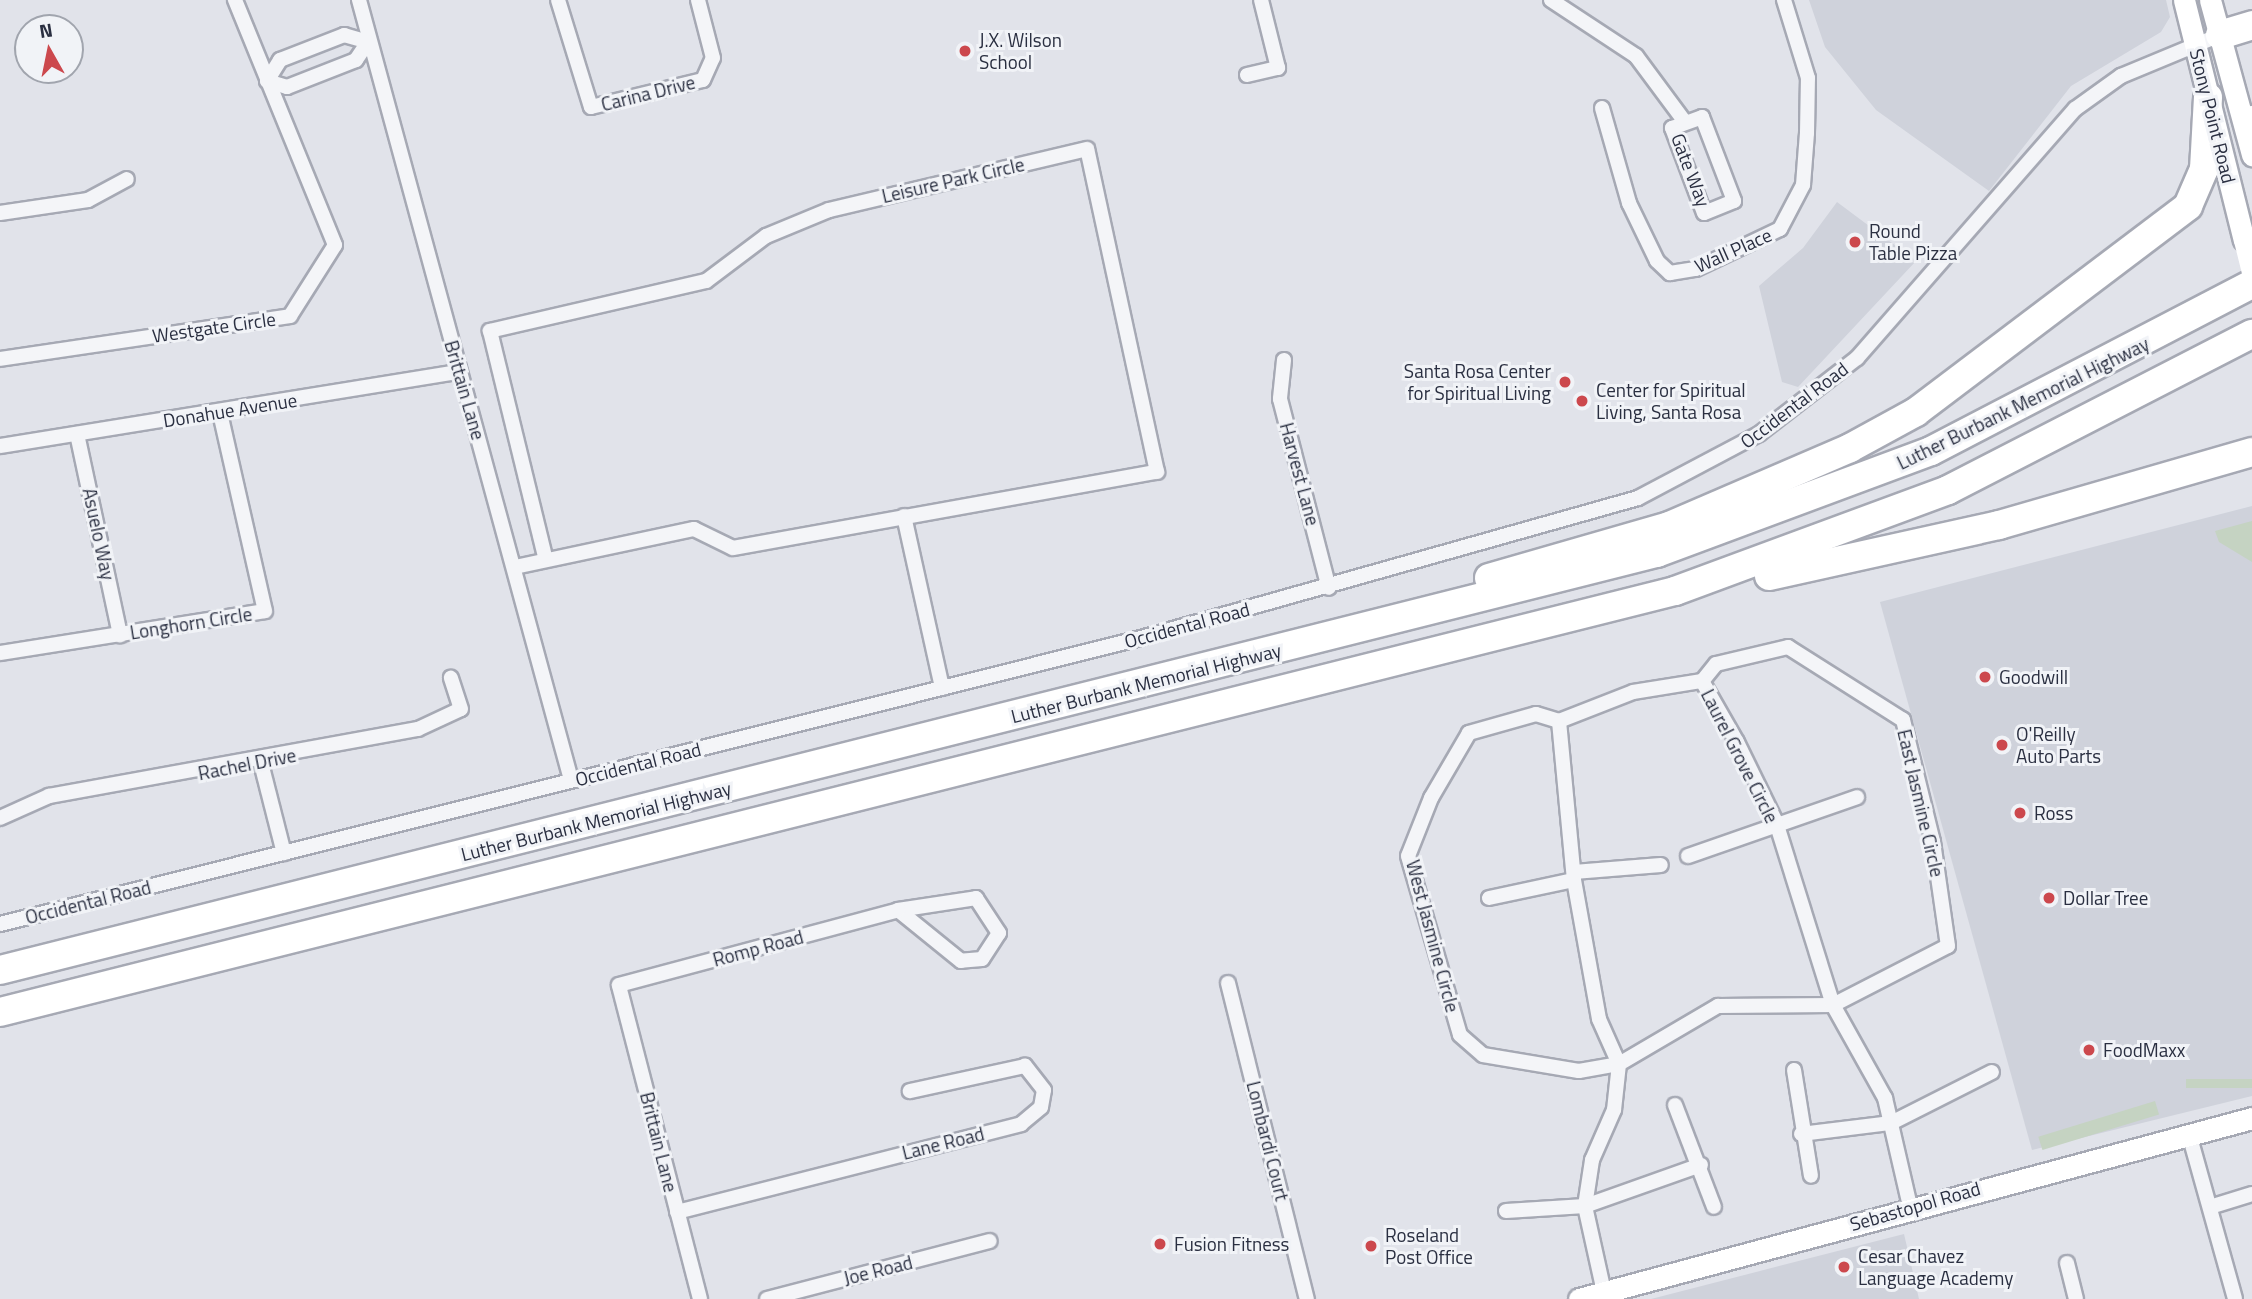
<!DOCTYPE html>
<html>
<head>
<meta charset="utf-8">
<style>
  body { margin:0 }
  #map { position:relative; width:2252px; height:1299px; overflow:hidden; background:#e1e3ea; font-family:"Titillium Web",sans-serif }
  div>[style] { position:absolute }
  .built>* { inset:0; background:#cfd2db }
  .green>* { inset:0; background:#c5d3c2; transform-origin:0 0 }
  .roads { filter:drop-shadow(2px 0 #a6a9b4) drop-shadow(-2px 0 #a6a9b4) drop-shadow(0 2px #a6a9b4) drop-shadow(0 -2px #a6a9b4) }
  .street>* { height:14px; margin:-7px; padding:0 7px; transform-origin:7px; border-radius:7px; background:#f4f5f8 }
  .secondary>* { height:21px; margin:-10.5px; padding:0 10.5px; transform-origin:10.5px; border-radius:10.5px; background:#fff }
  .highway>* { height:28px; margin:-14px; padding:0 14px; transform-origin:14px; border-radius:14px; background:#fff }
  .secondary-bridge>* { height:21px; margin:-10.5px; padding:0 10.5px; transform-origin:10.5px; border-radius:10.5px; background:#fff }
  .dots>* { width:19px; height:19px; translate:-50% -50%; box-sizing:border-box; border:4px solid #f1f3f7; border-radius:50% }
  span { translate:-50% -50%; white-space:nowrap; text-align:center; line-height:1.15; -webkit-text-stroke:6px #f1f3f7; paint-order:stroke }
  .poi-label { font-size:19px; color:#2a2f41 }
  .left { translate:0 -50%; text-align:left }
  .right { translate:-100% -50%; text-align:right }
  .street-label { font-size:19px; color:#2a2f41 }
  .north { position:absolute; left:14px; top:14px; width:70px; height:70px; box-sizing:border-box; background:#f1f3f7; border:2px solid #a1a5ae; border-radius:50%; rotate:351deg; font-size:19px; font-weight:700; line-height:28px; text-align:center; color:#2a2f41 }
  .north::after { content:''; display:block; margin:auto; width:24px; height:32px; background:#cc484d; clip-path:polygon(50% 0,100% 100%,50% 72%,0 100%) }
</style>
</head>
<body>
<div id="map">
  <div class="built">
    <i style="clip-path:polygon(1809px 0,2166px 0,2170px 17px,2161px 32px,2071px 86px,1989px 191px,1876px 110px,1825px 47px)"></i>
    <i style="clip-path:polygon(1837px 202px,1916px 261px,1798px 387px,1782px 382px,1759px 286px,1803px 248px)"></i>
    <i style="clip-path:polygon(2252px 506px,2252px 1096px,2032px 1150px,1880px 602px)"></i>
    <i style="clip-path:polygon(1904px 1234px,1919px 1299px,1651px 1299px)"></i>
  </div>
  <div class="green">
    <i style="clip-path:polygon(2252px 521px,2252px 562px,2219px 542px,2215px 531px)"></i>
    <i style="left:2252px;top:1079px;width:9px;height:66px;rotate:90deg"></i>
    <i style="left:2155px;top:1101px;width:14px;height:122px;rotate:73deg"></i>
  </div>
  <div class="roads">
    <div class="street">
      <i style="left:359px;top:0;width:808px;rotate:74.79deg"></i>
      <i style="left:558px;top:0;width:112px;rotate:72.9deg"></i>
      <i style="left:591px;top:107px;width:115px;rotate:-13.6deg"></i>
      <i style="left:703px;top:80px;width:24px;rotate:-66deg"></i>
      <i style="left:713px;top:58px;width:60px;rotate:-104.5deg"></i>
      <i style="left:1551px;top:0;width:102px;rotate:33.4deg"></i>
      <i style="left:1636px;top:56px;width:82px;rotate:53.4deg"></i>
      <i style="left:344px;top:35px;width:25px;rotate:16deg"></i>
      <i style="left:368px;top:42px;width:22px;rotate:124deg"></i>
      <i style="left:356px;top:60px;width:74px;rotate:158.6deg"></i>
      <i style="left:287px;top:87px;width:21px;rotate:-163deg"></i>
      <i style="left:267px;top:81px;width:25px;rotate:-58deg"></i>
      <i style="left:280px;top:60px;width:69px;rotate:-21.3deg"></i>
      <i style="left:1247px;top:75px;width:32px;rotate:-13deg"></i>
      <i style="left:1278px;top:68px;width:70px;rotate:-104deg"></i>
      <i style="left:1602px;top:108px;width:99px;rotate:74.1deg"></i>
      <i style="left:1629px;top:203px;width:64px;rotate:64.2deg"></i>
      <i style="left:1657px;top:261px;width:18px;rotate:43deg"></i>
      <i style="left:1670px;top:273px;width:26px;rotate:-9deg"></i>
      <i style="left:1696px;top:269px;width:93px;rotate:-25.5deg"></i>
      <i style="left:1780px;top:229px;width:50px;rotate:-62.4deg"></i>
      <i style="left:1803px;top:185px;width:52px;rotate:-85.6deg"></i>
      <i style="left:1807px;top:133px;width:55px;rotate:-89deg"></i>
      <i style="left:1808px;top:78px;width:82px;rotate:-107.1deg"></i>
      <i style="left:1702px;top:117px;width:90px;rotate:69.1deg"></i>
      <i style="left:1734px;top:201px;width:32px;rotate:158deg"></i>
      <i style="left:1704px;top:213px;width:91px;rotate:-110.6deg"></i>
      <i style="left:1672px;top:128px;width:32px;rotate:-20deg"></i>
      <i style="left:0;top:213px;width:89px;rotate:-8.4deg"></i>
      <i style="left:88px;top:200px;width:44px;rotate:-28.3deg"></i>
      <i style="left:0;top:359px;width:293px;rotate:-8.4deg"></i>
      <i style="left:290px;top:316px;width:84px;rotate:-57.6deg"></i>
      <i style="left:335px;top:245px;width:265px;rotate:-112.2deg"></i>
      <i style="left:1284px;top:360px;width:39px;rotate:96deg"></i>
      <i style="left:1280px;top:399px;width:195px;rotate:75.5deg"></i>
      <i style="left:77px;top:434px;width:206px;rotate:77.9deg"></i>
      <i style="left:0;top:446px;width:465px;rotate:-9.2deg"></i>
      <i style="left:904px;top:516px;width:176px;rotate:77.5deg"></i>
      <i style="left:515px;top:567px;width:183px;rotate:-12deg"></i>
      <i style="left:694px;top:529px;width:43px;rotate:26deg"></i>
      <i style="left:733px;top:548px;width:431px;rotate:-10.2deg"></i>
      <i style="left:1157px;top:472px;width:330px;rotate:-102.2deg"></i>
      <i style="left:1087px;top:149px;width:265px;rotate:166.7deg"></i>
      <i style="left:829px;top:210px;width:68px;rotate:157.6deg"></i>
      <i style="left:766px;top:236px;width:75px;rotate:143.1deg"></i>
      <i style="left:706px;top:281px;width:222px;rotate:167deg"></i>
      <i style="left:490px;top:331px;width:233px;rotate:76.3deg"></i>
      <i style="left:0;top:653px;width:268px;rotate:-9deg"></i>
      <i style="left:265px;top:611px;width:203px;rotate:-102.8deg"></i>
      <i style="left:1559px;top:721px;width:24px;rotate:-163deg"></i>
      <i style="left:1536px;top:714px;width:70px;rotate:164.2deg"></i>
      <i style="left:1469px;top:733px;width:75px;rotate:120.3deg"></i>
      <i style="left:1431px;top:798px;width:62px;rotate:111.6deg"></i>
      <i style="left:1408px;top:856px;width:186px;rotate:73.8deg"></i>
      <i style="left:1460px;top:1035px;width:30px;rotate:41deg"></i>
      <i style="left:1483px;top:1055px;width:97px;rotate:9.5deg"></i>
      <i style="left:1579px;top:1071px;width:41px;rotate:-9.9deg"></i>
      <i style="left:1619px;top:1064px;width:115px;rotate:-30.4deg"></i>
      <i style="left:1718px;top:1006px;width:115px;rotate:-0.5deg"></i>
      <i style="left:1833px;top:1005px;width:129px;rotate:-27.2deg"></i>
      <i style="left:1948px;top:946px;width:105px;rotate:-98.2deg"></i>
      <i style="left:1933px;top:842px;width:126px;rotate:-103.8deg"></i>
      <i style="left:1903px;top:720px;width:136px;rotate:-147.6deg"></i>
      <i style="left:1788px;top:647px;width:74px;rotate:166.7deg"></i>
      <i style="left:1716px;top:664px;width:22px;rotate:129deg"></i>
      <i style="left:261px;top:763px;width:93px;rotate:75.7deg"></i>
      <i style="left:0;top:818px;width:54px;rotate:-24.2deg"></i>
      <i style="left:49px;top:796px;width:375px;rotate:-10.3deg"></i>
      <i style="left:418px;top:729px;width:47px;rotate:-24.9deg"></i>
      <i style="left:461px;top:709px;width:33px;rotate:-108deg"></i>
      <i style="left:1688px;top:856px;width:179px;rotate:-19.2deg"></i>
      <i style="left:1574px;top:872px;width:87px;rotate:-4.6deg"></i>
      <i style="left:976px;top:898px;width:42px;rotate:56.7deg"></i>
      <i style="left:999px;top:933px;width:31px;rotate:123deg"></i>
      <i style="left:982px;top:959px;width:21px;rotate:175deg"></i>
      <i style="left:961px;top:961px;width:81px;rotate:-141deg"></i>
      <i style="left:898px;top:910px;width:79px;rotate:-8.7deg"></i>
      <i style="left:1489px;top:898px;width:87px;rotate:-12deg"></i>
      <i style="left:0;top:924px;width:1176px;rotate:-14.07deg"></i>
      <i style="left:1141px;top:638px;width:516px;rotate:-15.73deg"></i>
      <i style="left:1638px;top:498px;width:137px;rotate:-27.9deg"></i>
      <i style="left:1759px;top:434px;width:124px;rotate:-37.8deg"></i>
      <i style="left:1857px;top:358px;width:331px;rotate:-48.8deg"></i>
      <i style="left:2075px;top:109px;width:57px;rotate:-35.7deg"></i>
      <i style="left:2121px;top:76px;width:107px;rotate:-22.5deg"></i>
      <i style="left:1228px;top:983px;width:326px;rotate:76deg"></i>
      <i style="left:1794px;top:1070px;width:107px;rotate:80.9deg"></i>
      <i style="left:1675px;top:1105px;width:109px;rotate:69.1deg"></i>
      <i style="left:1801px;top:1134px;width:91px;rotate:-7deg"></i>
      <i style="left:1891px;top:1123px;width:113px;rotate:-26.8deg"></i>
      <i style="left:2189px;top:1134px;width:171px;rotate:74.4deg"></i>
      <i style="left:2210px;top:1207px;width:44px;rotate:-17.2deg"></i>
      <i style="left:1506px;top:1211px;width:79px;rotate:-3.6deg"></i>
      <i style="left:1585px;top:1206px;width:123px;rotate:-19.5deg"></i>
      <i style="left:677px;top:1212px;width:355px;rotate:-14.3deg"></i>
      <i style="left:1021px;top:1124px;width:26px;rotate:-40deg"></i>
      <i style="left:1041px;top:1107px;width:17px;rotate:-80deg"></i>
      <i style="left:1044px;top:1090px;width:31px;rotate:-128deg"></i>
      <i style="left:1025px;top:1066px;width:118px;rotate:167.7deg"></i>
      <i style="left:2067px;top:1263px;width:37px;rotate:76deg"></i>
      <i style="left:1604px;top:1292px;width:88px;rotate:-102.5deg"></i>
      <i style="left:1585px;top:1206px;width:47px;rotate:-81.3deg"></i>
      <i style="left:1592px;top:1160px;width:55px;rotate:-66.3deg"></i>
      <i style="left:1614px;top:1110px;width:46px;rotate:-83.8deg"></i>
      <i style="left:1619px;top:1064px;width:49px;rotate:-114deg"></i>
      <i style="left:1599px;top:1019px;width:141px;rotate:-100.2deg"></i>
      <i style="left:1574px;top:880px;width:160px;rotate:-95.4deg"></i>
      <i style="left:1559px;top:721px;width:79px;rotate:-21.4deg"></i>
      <i style="left:1633px;top:692px;width:70px;rotate:-9.1deg"></i>
      <i style="left:1702px;top:681px;width:70px;rotate:60.2deg"></i>
      <i style="left:1737px;top:742px;width:89px;rotate:64deg"></i>
      <i style="left:1776px;top:822px;width:192px;rotate:72.7deg"></i>
      <i style="left:1833px;top:1005px;width:107px;rotate:60.8deg"></i>
      <i style="left:1885px;top:1098px;width:111px;rotate:77deg"></i>
      <i style="left:700px;top:1299px;width:324px;rotate:-104.5deg"></i>
      <i style="left:619px;top:985px;width:289px;rotate:-15deg"></i>
      <i style="left:767px;top:1299px;width:230px;rotate:-14.6deg"></i>
    </div>
    <div class="secondary">
      <i style="left:2184px;top:0;width:247px;rotate:76deg"></i>
      <i style="left:2210px;top:0;width:161px;rotate:74.8deg"></i>
      <i style="left:1579px;top:1299px;width:697px;rotate:-15.05deg"></i>
    </div>
    <div class="highway">
      <i style="left:2220px;top:35px;width:34px;rotate:-17deg"></i>
      <i style="left:2252px;top:120px;width:6px;rotate:90deg"></i>
      <i style="left:1769px;top:576px;width:236px;rotate:-12.5deg"></i>
      <i style="left:1999px;top:525px;width:263px;rotate:-16.1deg"></i>
      <i style="left:1489px;top:578px;width:187px;rotate:-16.1deg"></i>
      <i style="left:1669px;top:526px;width:197px;rotate:-23.3deg"></i>
      <i style="left:1850px;top:448px;width:75px;rotate:-28.6deg"></i>
      <i style="left:1916px;top:412px;width:341px;rotate:-37.1deg"></i>
      <i style="left:2188px;top:206px;width:40px;rotate:-66.6deg"></i>
      <i style="left:2204px;top:169px;width:72px;rotate:-86.8deg"></i>
      <i style="left:0;top:970px;width:1709px;rotate:-14.13deg"></i>
      <i style="left:1657px;top:553px;width:292px;rotate:-20.4deg"></i>
      <i style="left:1931px;top:451px;width:362px;rotate:-27.5deg"></i>
      <i style="left:0;top:1012px;width:1727px;rotate:-14.11deg"></i>
      <i style="left:1675px;top:591px;width:291px;rotate:-20.3deg"></i>
      <i style="left:1948px;top:490px;width:342px;rotate:-27.2deg"></i>
    </div>
  </div>
  <div class="secondary-bridge">
    <i style="left:2244px;top:240px;width:34px;rotate:76deg"></i>
  </div>
  <div class="dots">
    <i style="left:965px;top:51px;background:#cc484d"></i>
    <i style="left:1855px;top:242px;background:#cc484d"></i>
    <i style="left:1565px;top:382px;background:#cc484d"></i>
    <i style="left:1582px;top:401px;background:#cc484d"></i>
    <i style="left:1985px;top:677px;background:#cc484d"></i>
    <i style="left:2002px;top:745px;background:#cc484d"></i>
    <i style="left:2020px;top:813px;background:#cc484d"></i>
    <i style="left:2049px;top:898px;background:#cc484d"></i>
    <i style="left:2089px;top:1050px;background:#cc484d"></i>
    <i style="left:1160px;top:1244px;background:#cc484d"></i>
    <i style="left:1371px;top:1246px;background:#cc484d"></i>
    <i style="left:1844px;top:1267px;background:#cc484d"></i>
  </div>
  <div class="poi-label">
    <span class="left" style="left:979px;top:51px">J.X. Wilson<br>School</span>
    <span class="left" style="left:1869px;top:242px">Round<br>Table Pizza</span>
    <span class="right" style="left:1551px;top:382px">Santa Rosa Center<br>for Spiritual Living</span>
    <span class="left" style="left:1596px;top:401px">Center for Spiritual<br>Living, Santa Rosa</span>
    <span class="left" style="left:1999px;top:677px">Goodwill</span>
    <span class="left" style="left:2016px;top:745px">O'Reilly<br>Auto Parts</span>
    <span class="left" style="left:2034px;top:813px">Ross</span>
    <span class="left" style="left:2063px;top:898px">Dollar Tree</span>
    <span class="left" style="left:2103px;top:1050px">FoodMaxx</span>
    <span class="left" style="left:1385px;top:1246px">Roseland<br>Post Office</span>
    <span class="left" style="left:1174px;top:1244px">Fusion Fitness</span>
    <span class="left" style="left:1858px;top:1267px">Cesar Chavez<br>Language Academy</span>
  </div>
  <div class="street-label">
    <span style="left:648px;top:93px;rotate:-14deg">Carina Drive</span>
    <span style="left:2213px;top:116px;rotate:76deg">Stony Point Road</span>
    <span style="left:1691px;top:170px;rotate:69deg">Gate Way</span>
    <span style="left:953px;top:180px;rotate:-13deg">Leisure Park Circle</span>
    <span style="left:1733px;top:250px;rotate:-24deg">Wall Place</span>
    <span style="left:214px;top:327px;rotate:-8deg">Westgate Circle</span>
    <span style="left:465px;top:390px;rotate:74deg">Brittain Lane</span>
    <span style="left:2023px;top:403px;rotate:-26deg">Luther Burbank Memorial Highway</span>
    <span style="left:1794px;top:405px;rotate:-37deg">Occidental Road</span>
    <span style="left:230px;top:410px;rotate:-9deg">Donahue Avenue</span>
    <span style="left:1300px;top:474px;rotate:75deg">Harvest Lane</span>
    <span style="left:99px;top:534px;rotate:78deg">Asuelo Way</span>
    <span style="left:191px;top:623px;rotate:-9deg">Longhorn Circle</span>
    <span style="left:1187px;top:625px;rotate:-15deg">Occidental Road</span>
    <span style="left:1146px;top:683px;rotate:-14deg">Luther Burbank Memorial Highway</span>
    <span style="left:1740px;top:756px;rotate:63deg">Laurel Grove Circle</span>
    <span style="left:247px;top:764px;rotate:-11deg">Rachel Drive</span>
    <span style="left:638px;top:764px;rotate:-14deg">Occidental Road</span>
    <span style="left:1921px;top:803px;rotate:77deg">East Jasmine Circle</span>
    <span style="left:596px;top:821px;rotate:-14deg">Luther Burbank Memorial Highway</span>
    <span style="left:88px;top:902px;rotate:-14deg">Occidental Road</span>
    <span style="left:1433px;top:936px;rotate:75deg">West Jasmine Circle</span>
    <span style="left:758px;top:948px;rotate:-15deg">Romp Road</span>
    <span style="left:1268px;top:1141px;rotate:76deg">Lombardi Court</span>
    <span style="left:659px;top:1142px;rotate:76deg">Brittain Lane</span>
    <span style="left:943px;top:1143px;rotate:-14deg">Lane Road</span>
    <span style="left:1915px;top:1206px;rotate:-16deg">Sebastopol Road</span>
    <span style="left:878px;top:1270px;rotate:-14deg">Joe Road</span>
  </div>
  <div class="north">N</div>
</div>
</body>
</html>
